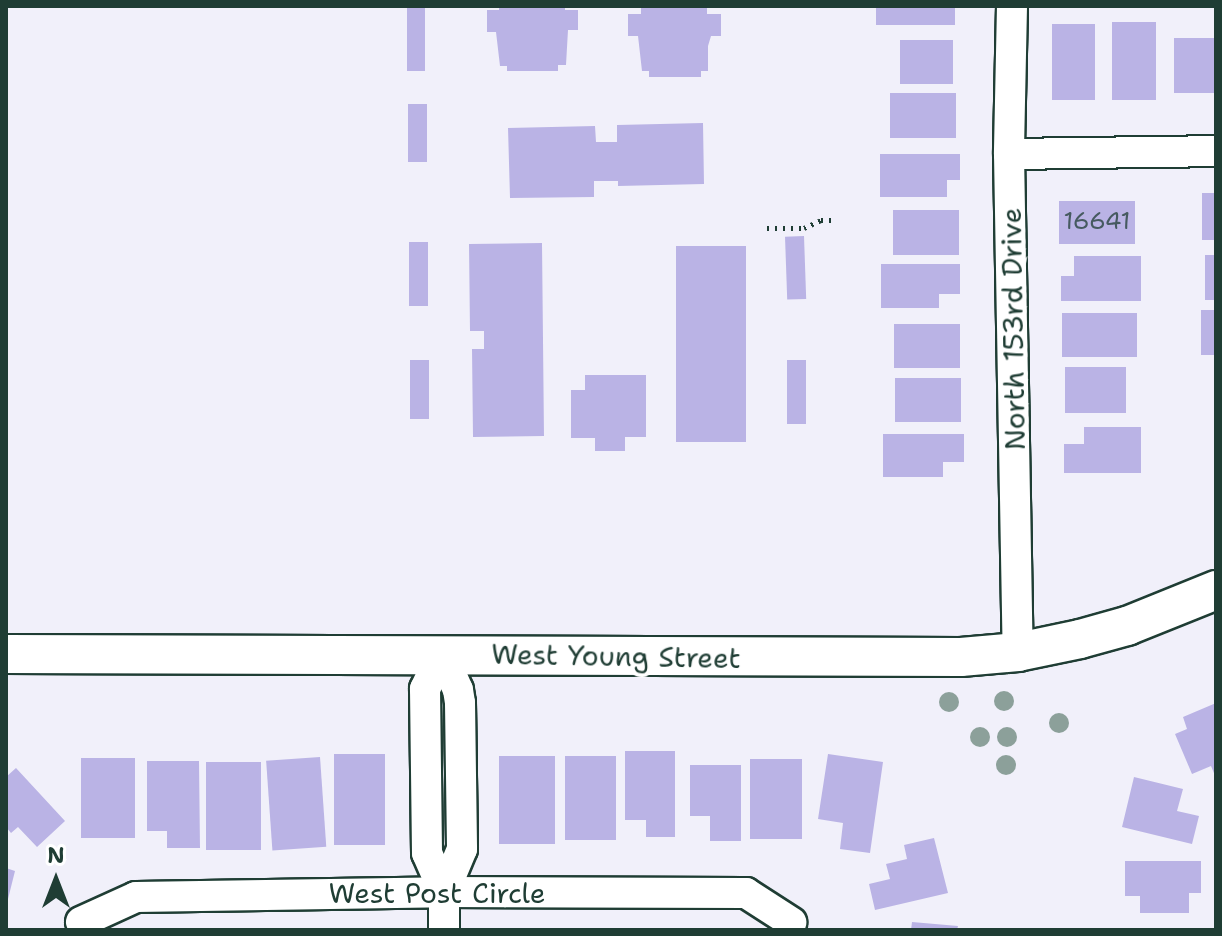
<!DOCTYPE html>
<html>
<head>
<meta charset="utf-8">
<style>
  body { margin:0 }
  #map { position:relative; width:1222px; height:936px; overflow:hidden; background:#f1f0fa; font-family:"Shantell Sans",sans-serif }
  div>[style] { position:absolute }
  .building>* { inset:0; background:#bab3e5; transform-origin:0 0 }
  .path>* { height:5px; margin-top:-2.5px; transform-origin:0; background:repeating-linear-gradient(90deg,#1f3d34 0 2px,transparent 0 8px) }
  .roads { filter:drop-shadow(2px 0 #1f3d34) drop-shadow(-2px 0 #1f3d34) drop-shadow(0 2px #1f3d34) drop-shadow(0 -2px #1f3d34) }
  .minor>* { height:30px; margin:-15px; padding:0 15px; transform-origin:15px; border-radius:15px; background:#fff }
  .tertiary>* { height:38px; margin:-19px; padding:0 19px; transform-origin:19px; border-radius:19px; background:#fff }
  .trees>* { width:20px; height:20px; margin:-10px; border-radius:50%; background:#8ca09a }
  span { translate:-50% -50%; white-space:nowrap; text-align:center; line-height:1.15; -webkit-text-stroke:8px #fff; paint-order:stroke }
  .number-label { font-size:24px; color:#465a60 }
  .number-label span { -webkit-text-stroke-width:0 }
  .street-label { font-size:28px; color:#1f3d34 }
  .frame { position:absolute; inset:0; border:8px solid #1f3d34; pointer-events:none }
  .north { position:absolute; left:16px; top:840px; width:80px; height:80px; -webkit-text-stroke:6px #fff; paint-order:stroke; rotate:0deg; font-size:22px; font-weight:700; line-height:32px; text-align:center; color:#1f3d34 }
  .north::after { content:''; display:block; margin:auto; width:28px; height:36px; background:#1f3d34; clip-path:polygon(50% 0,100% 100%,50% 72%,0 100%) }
</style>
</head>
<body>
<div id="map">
  <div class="building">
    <i style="left:407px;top:6px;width:18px;height:65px"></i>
    <i style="clip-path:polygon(499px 6px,565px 6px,565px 10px,578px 10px,578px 30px,568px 30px,566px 65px,558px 65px,558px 71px,507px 71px,507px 66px,500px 66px,496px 32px,487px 32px,487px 10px,499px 10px)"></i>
    <i style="clip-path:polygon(641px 6px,707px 6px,707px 14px,721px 14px,721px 36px,711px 36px,708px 46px,708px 71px,701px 71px,701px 77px,649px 77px,649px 71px,642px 71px,638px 36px,628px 36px,628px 14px,641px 14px)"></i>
    <i style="left:876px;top:6px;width:79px;height:19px"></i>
    <i style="left:1112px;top:22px;width:44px;height:78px"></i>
    <i style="left:1052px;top:24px;width:43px;height:76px"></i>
    <i style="left:1174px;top:38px;width:42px;height:55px"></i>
    <i style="left:900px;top:40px;width:53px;height:44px"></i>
    <i style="left:890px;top:93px;width:66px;height:45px"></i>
    <i style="left:408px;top:104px;width:19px;height:58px"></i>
    <i style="clip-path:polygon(703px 123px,704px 184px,618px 186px,618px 181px,594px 181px,594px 197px,510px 198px,508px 128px,595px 126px,596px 142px,617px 142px,617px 125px)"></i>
    <i style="clip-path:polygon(880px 154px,960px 154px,960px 180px,947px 180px,947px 197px,880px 197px)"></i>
    <i style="left:1202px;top:193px;width:14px;height:47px"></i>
    <i style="left:1059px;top:201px;width:76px;height:43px"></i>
    <i style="left:893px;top:210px;width:66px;height:45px"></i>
    <i style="left:804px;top:236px;width:63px;height:19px;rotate:88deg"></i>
    <i style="left:409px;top:242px;width:19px;height:64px"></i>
    <i style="clip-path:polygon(542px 243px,544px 436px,473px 437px,472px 349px,484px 349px,484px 331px,470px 331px,469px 244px)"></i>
    <i style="left:746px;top:246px;width:196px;height:70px;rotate:90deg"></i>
    <i style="left:1205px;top:255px;width:11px;height:45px"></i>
    <i style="clip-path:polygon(1074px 256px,1141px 256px,1141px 301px,1061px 301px,1061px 276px,1074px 276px)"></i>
    <i style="clip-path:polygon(881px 264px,960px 264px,960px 294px,939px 294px,939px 308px,881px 308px)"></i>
    <i style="left:1201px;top:310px;width:15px;height:45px"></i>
    <i style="left:1062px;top:313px;width:75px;height:44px"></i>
    <i style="left:894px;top:324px;width:66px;height:44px"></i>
    <i style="left:410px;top:360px;width:19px;height:59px"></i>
    <i style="left:787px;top:360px;width:19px;height:64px"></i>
    <i style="left:1065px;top:367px;width:61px;height:46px"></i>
    <i style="clip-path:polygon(585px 375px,646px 375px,646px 437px,625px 437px,625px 451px,595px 451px,595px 438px,571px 438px,571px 390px,585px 390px)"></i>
    <i style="left:895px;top:378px;width:66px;height:44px"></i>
    <i style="clip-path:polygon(1084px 427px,1141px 427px,1141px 473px,1064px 473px,1064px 444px,1084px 444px)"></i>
    <i style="clip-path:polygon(883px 434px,964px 434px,964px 462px,943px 462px,943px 477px,883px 477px)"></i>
    <i style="clip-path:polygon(1216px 703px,1216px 778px,1211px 766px,1192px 774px,1175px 734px,1187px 729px,1183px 717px)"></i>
    <i style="clip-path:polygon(625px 751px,675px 751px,675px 837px,646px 837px,646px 820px,625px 820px)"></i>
    <i style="left:385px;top:754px;width:91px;height:51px;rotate:90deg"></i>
    <i style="clip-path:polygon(828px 754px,883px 762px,870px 853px,840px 849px,843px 823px,818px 819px)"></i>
    <i style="left:499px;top:756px;width:56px;height:88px"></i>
    <i style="left:565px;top:756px;width:51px;height:84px"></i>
    <i style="left:320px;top:757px;width:90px;height:54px;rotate:86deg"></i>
    <i style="left:81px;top:758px;width:54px;height:80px"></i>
    <i style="left:750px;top:759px;width:52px;height:80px"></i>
    <i style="clip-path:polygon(147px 761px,199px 761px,200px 848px,167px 848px,167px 831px,147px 831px)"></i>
    <i style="left:206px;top:762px;width:55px;height:88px"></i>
    <i style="clip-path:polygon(690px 765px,741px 765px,741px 841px,710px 841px,710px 816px,690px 816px)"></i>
    <i style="clip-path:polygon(16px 768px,65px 821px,37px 847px,18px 827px,11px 833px,6px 827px,6px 777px)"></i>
    <i style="clip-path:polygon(1134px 777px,1183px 789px,1177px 811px,1199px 816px,1192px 844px,1122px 827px)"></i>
    <i style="clip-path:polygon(934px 838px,948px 893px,875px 910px,869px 884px,890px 879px,886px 864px,907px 859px,904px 845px)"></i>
    <i style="clip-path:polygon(1125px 861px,1201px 861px,1201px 893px,1189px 893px,1189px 913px,1140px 913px,1140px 896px,1125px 896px)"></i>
    <i style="clip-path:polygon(6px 868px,15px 871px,7px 903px,6px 903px)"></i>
    <i style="clip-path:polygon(912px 922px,958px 926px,957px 930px,911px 930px)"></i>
  </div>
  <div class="path">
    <i style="left:767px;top:228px;width:37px"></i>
    <i style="left:804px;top:228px;width:19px;rotate:-25deg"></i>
    <i style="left:821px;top:220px;width:13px"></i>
  </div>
  <div class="roads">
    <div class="minor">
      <i style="left:1012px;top:6px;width:148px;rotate:91.2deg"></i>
      <i style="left:1009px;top:154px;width:498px;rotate:89deg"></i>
      <i style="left:1009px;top:154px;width:207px;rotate:-0.8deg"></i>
      <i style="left:442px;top:654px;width:39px;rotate:116deg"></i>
      <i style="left:425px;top:689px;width:164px;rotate:89.3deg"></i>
      <i style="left:427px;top:853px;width:43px;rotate:66.4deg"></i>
      <i style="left:444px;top:892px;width:38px;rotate:90deg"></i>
      <i style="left:442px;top:654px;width:39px;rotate:66deg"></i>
      <i style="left:458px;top:690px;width:13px;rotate:81deg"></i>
      <i style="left:460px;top:703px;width:146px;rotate:89.2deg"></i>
      <i style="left:462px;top:849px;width:47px;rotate:112.7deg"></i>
      <i style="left:81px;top:922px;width:60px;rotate:-24.4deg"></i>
      <i style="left:136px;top:897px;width:308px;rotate:-0.9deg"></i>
      <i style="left:444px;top:892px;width:302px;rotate:0.2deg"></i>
      <i style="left:746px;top:893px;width:54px;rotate:32.8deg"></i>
    </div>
    <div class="tertiary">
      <i style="left:6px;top:654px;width:955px;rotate:0.18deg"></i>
      <i style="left:961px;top:657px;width:57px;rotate:-5deg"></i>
      <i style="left:1018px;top:652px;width:63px;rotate:-11.8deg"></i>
      <i style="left:1080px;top:639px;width:49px;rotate:-15.5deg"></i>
      <i style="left:1127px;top:626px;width:96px;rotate:-22deg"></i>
    </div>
  </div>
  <div class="trees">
    <i style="left:1004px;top:701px"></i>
    <i style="left:949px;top:702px"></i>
    <i style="left:1059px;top:723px"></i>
    <i style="left:980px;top:737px"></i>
    <i style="left:1007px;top:737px"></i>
    <i style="left:1006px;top:765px"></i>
  </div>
  <div class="number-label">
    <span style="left:1097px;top:222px">16641</span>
  </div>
  <div class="street-label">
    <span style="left:1013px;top:329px;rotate:-91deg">North 153rd Drive</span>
    <span style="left:616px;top:656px;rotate:1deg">West Young Street</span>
    <span style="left:437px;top:893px">West Post Circle</span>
  </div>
  <div class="frame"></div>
  <div class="north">N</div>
</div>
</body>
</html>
